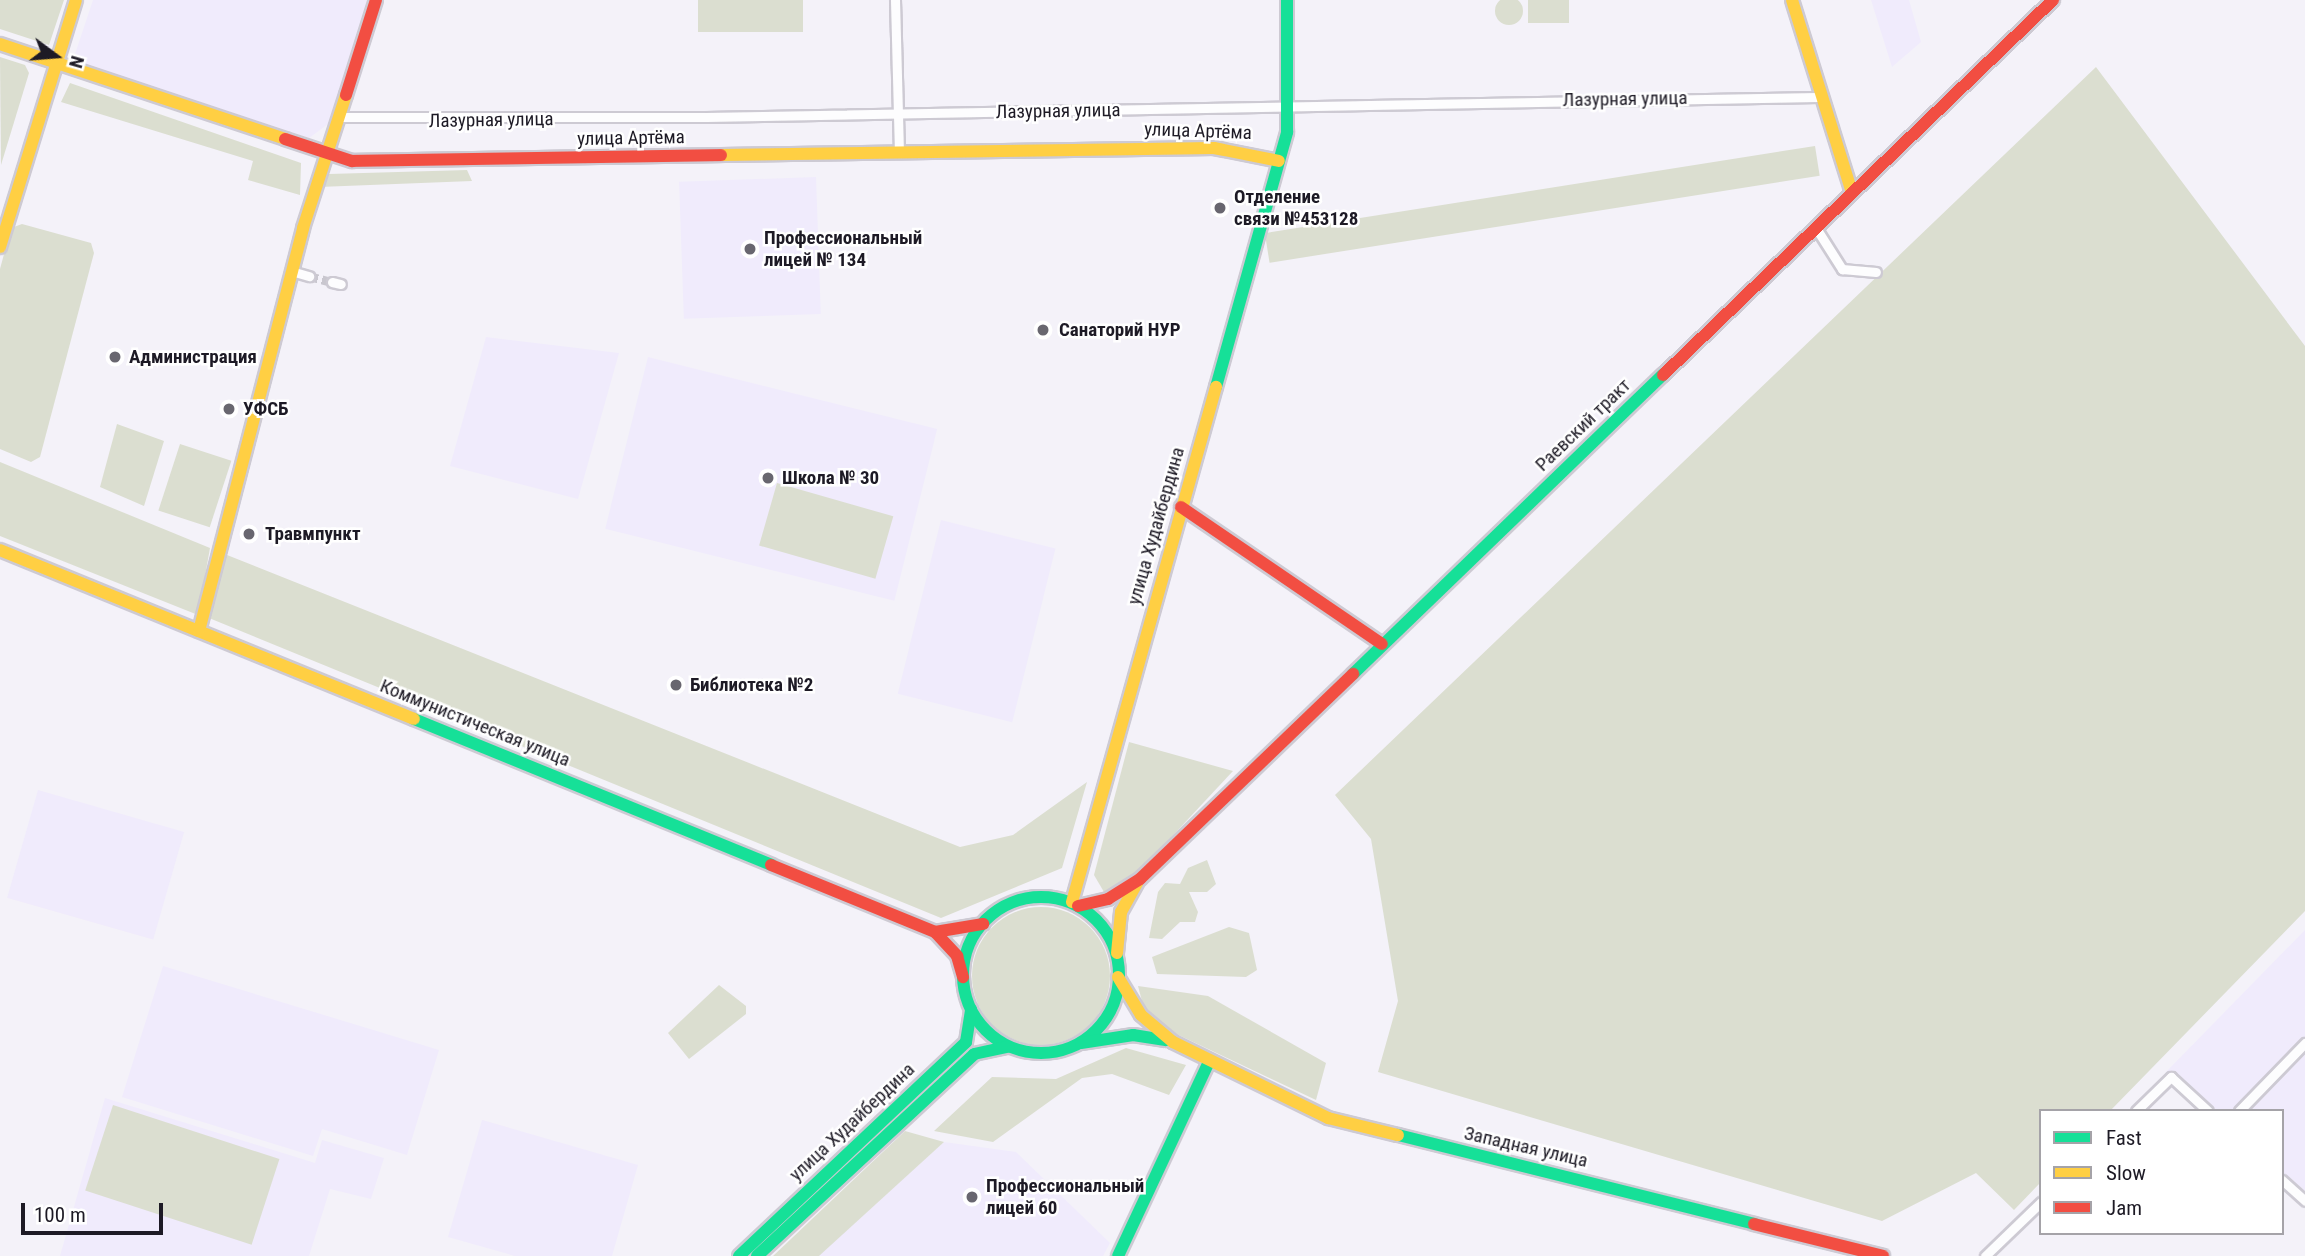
<!DOCTYPE html>
<html>
<head>
<meta charset="utf-8">
<style>
  body { margin:0 }
  #map { position:relative; width:2305px; height:1256px; overflow:hidden; background:#f4f2f9; font-family:"Roboto Condensed",sans-serif }
  div>[style] { position:absolute }
  .built>* { inset:0; background:#f0ebfc; transform-origin:0 0 }
  .green>* { inset:0; background:#dbded0; transform-origin:0 0 }
  .round { border-radius:50% }
  .street-tunnel>* { height:9px; margin-top:-4.5px; transform-origin:0; background:repeating-linear-gradient(90deg,#c9c7cf 0 9px,transparent 0 13.5px) }
  .roads { filter:drop-shadow(2px 0 #cdcad3) drop-shadow(-2px 0 #cdcad3) drop-shadow(0 2px #cdcad3) drop-shadow(0 -2px #cdcad3) }
  .street>* { height:9px; margin:-4.5px; padding:0 4.5px; transform-origin:4.5px; border-radius:4.5px; background:#fdfdfe }
  .fast>* { height:12px; margin:-6px; padding:0 6px; transform-origin:6px; border-radius:6px; background:#16e098 }
  .fast>.ring { margin:-6px; padding:0; box-sizing:content-box; background:none; border:12px solid #16e098; border-radius:50% }
  .slow>* { height:12px; margin:-6px; padding:0 6px; transform-origin:6px; border-radius:6px; background:#ffcf43 }
  .jam>* { height:12px; margin:-6px; padding:0 6px; transform-origin:6px; border-radius:6px; background:#f24e42 }
  .dots>* { width:19px; height:19px; translate:-50% -50%; box-sizing:border-box; border:4px solid #fff; border-radius:50% }
  span { translate:-50% -50%; white-space:nowrap; text-align:center; line-height:1.15; -webkit-text-stroke:5px #fff; paint-order:stroke }
  .street-label { font-size:19px; color:#1d1a25 }
  .poi-label { font-size:19px; color:#1d1a25; font-weight:700 }
  .left { translate:0 -50%; text-align:left }
  .legend { position:absolute; left:2039px; top:1109px; width:245px; height:126px; box-sizing:border-box; background:#fff; border:2px solid #a5a3a8; margin:0; padding:9px 12px; list-style:none; font-size:21px; color:#1d1a25 }
  .legend li { display:flex; align-items:center; gap:14px; height:35px }
  .legend b { width:35px; border:2px solid #a5a3a8 }
  .north { position:absolute; left:21px; top:21px; width:70px; height:70px; -webkit-text-stroke:5px #fff; paint-order:stroke; rotate:106deg; font-size:19px; font-weight:700; line-height:28px; text-align:center; color:#1d1a25 }
  .north::after { content:''; display:block; margin:auto; width:24px; height:32px; background:#1d1a25; clip-path:polygon(50% 0,100% 100%,50% 72%,0 100%) }
  .scale { position:absolute; left:21px; top:1203px; width:142px; height:32px; box-sizing:border-box; border:4px solid #1d1a25; border-top:0; padding-left:9px; font-size:21px; line-height:24px; white-space:nowrap; color:#1d1a25; -webkit-text-stroke:5px #fff; paint-order:stroke }
</style>
</head>
<body>
<div id="map">
  <div class="built">
    <i style="clip-path:polygon(93px 0,371px 0,335px 119px,309px 138px,73px 60px)"></i>
    <i style="clip-path:polygon(1871px 0,1909px 0,1921px 42px,1892px 67px)"></i>
    <i style="left:816px;top:177px;width:137px;height:137px;rotate:88deg"></i>
    <i style="clip-path:polygon(486px 337px,619px 353px,578px 499px,450px 466px)"></i>
    <i style="left:648px;top:357px;width:298px;height:177px;rotate:14deg"></i>
    <i style="left:941px;top:520px;width:118px;height:179px;rotate:14deg"></i>
    <i style="left:38px;top:790px;width:152px;height:112px;rotate:16deg"></i>
    <i style="clip-path:polygon(2305px 930px,2305px 1202px,2282px 1181px,2282px 1111px,2206px 1111px,2165px 1073px)"></i>
    <i style="clip-path:polygon(163px 966px,439px 1050px,407px 1155px,322px 1129px,313px 1156px,122px 1097px)"></i>
    <i style="clip-path:polygon(105px 1098px,315px 1163px,322px 1140px,384px 1158px,371px 1199px,330px 1189px,309px 1256px,60px 1256px)"></i>
    <i style="clip-path:polygon(482px 1120px,638px 1165px,612px 1256px,515px 1256px,448px 1237px)"></i>
    <i style="clip-path:polygon(944px 1142px,1016px 1152px,1110px 1243px,1103px 1256px,818px 1256px)"></i>
  </div>
  <div class="green">
    <i class="round" style="left:1495px;top:-3px;width:28px;height:28px"></i>
    <i style="clip-path:polygon(0 0,64px 0,49px 45px,0 29px)"></i>
    <i style="left:698px;top:0;width:105px;height:32px"></i>
    <i style="left:1528px;top:0;width:41px;height:23px"></i>
    <i style="clip-path:polygon(0 57px,25px 65px,29px 73px,1px 165px)"></i>
    <i style="clip-path:polygon(2096px 67px,2305px 346px,2305px 911px,2110px 1111px,2041px 1111px,2041px 1182px,2014px 1210px,1976px 1173px,1882px 1221px,1378px 1072px,1398px 1001px,1371px 839px,1335px 795px)"></i>
    <i style="clip-path:polygon(70px 83px,301px 163px,300px 195px,248px 180px,253px 161px,61px 102px)"></i>
    <i style="left:1815px;top:146px;width:30px;height:557px;rotate:81deg"></i>
    <i style="clip-path:polygon(467px 170px,472px 181px,319px 187px,329px 174px)"></i>
    <i style="clip-path:polygon(22px 224px,91px 243px,94px 253px,40px 457px,31px 462px,0 449px,0 269px,11px 228px)"></i>
    <i style="clip-path:polygon(117px 424px,164px 441px,144px 506px,100px 487px)"></i>
    <i style="left:180px;top:444px;width:54px;height:70px;rotate:18deg"></i>
    <i style="clip-path:polygon(0 462px,210px 548px,198px 615px,0 536px)"></i>
    <i style="left:777px;top:483px;width:121px;height:65px;rotate:16deg"></i>
    <i style="clip-path:polygon(222px 553px,960px 847px,1013px 835px,1087px 782px,1062px 868px,941px 918px,209px 618px)"></i>
    <i style="clip-path:polygon(1129px 742px,1233px 771px,1135px 876px,1104px 892px,1094px 875px)"></i>
    <i style="clip-path:polygon(1207px 860px,1216px 884px,1207px 892px,1189px 892px,1198px 912px,1195px 922px,1180px 922px,1162px 939px,1149px 938px,1158px 892px,1165px 883px,1180px 884px,1188px 868px)"></i>
    <i class="round" style="left:972px;top:907px;width:138px;height:138px"></i>
    <i style="clip-path:polygon(1229px 927px,1249px 933px,1257px 970px,1246px 977px,1157px 974px,1152px 957px)"></i>
    <i style="clip-path:polygon(719px 985px,746px 1006px,746px 1014px,689px 1059px,668px 1033px)"></i>
    <i style="clip-path:polygon(1138px 986px,1208px 996px,1326px 1063px,1316px 1100px,1168px 1030px,1143px 1005px)"></i>
    <i style="clip-path:polygon(1126px 1048px,1186px 1065px,1169px 1095px,1112px 1074px,1082px 1078px,993px 1142px,934px 1131px,992px 1077px,1056px 1079px)"></i>
    <i style="left:113px;top:1105px;width:175px;height:90px;rotate:18deg"></i>
    <i style="clip-path:polygon(905px 1131px,944px 1142px,819px 1256px,773px 1256px)"></i>
  </div>
  <div class="street-tunnel">
    <i style="left:309px;top:276px;width:24px;rotate:15deg"></i>
  </div>
  <div class="roads">
    <div class="street">
      <i style="left:895px;top:0;width:152px;rotate:88.5deg"></i>
      <i style="left:340px;top:117px;width:366px"></i>
      <i style="left:706px;top:117px;width:1112px;rotate:-1.03deg"></i>
      <i style="left:1816px;top:228px;width:49px;rotate:57.6deg"></i>
      <i style="left:1842px;top:269px;width:34px;rotate:5deg"></i>
      <i style="left:291px;top:271px;width:19px;rotate:16deg"></i>
      <i style="left:332px;top:282px;width:9px;rotate:13deg"></i>
      <i style="left:2136px;top:1111px;width:49px;rotate:-44.2deg"></i>
      <i style="left:2171px;top:1077px;width:50px;rotate:42.6deg"></i>
      <i style="left:2239px;top:1111px;width:95px;rotate:-45.9deg"></i>
      <i style="left:2282px;top:1180px;width:31px;rotate:42deg"></i>
      <i style="left:1985px;top:1256px;width:78px;rotate:-44deg"></i>
    </div>
    <div class="fast">
      <i style="left:1216px;top:387px;width:265px;rotate:-74.4deg"></i>
      <i style="left:1287px;top:132px;width:132px;rotate:-90deg"></i>
      <i style="left:1353px;top:674px;width:431px;rotate:-44deg"></i>
      <i style="left:414px;top:719px;width:386px;rotate:22.2deg"></i>
      <i class="ring" style="left:963px;top:897px;width:144px;height:144px"></i>
      <i style="left:1081px;top:1043px;width:53px;rotate:-8.7deg"></i>
      <i style="left:1133px;top:1035px;width:33px;rotate:9deg"></i>
      <i style="left:1398px;top:1135px;width:367px;rotate:14deg"></i>
      <i style="left:739px;top:1256px;width:312px;rotate:-43.3deg"></i>
      <i style="left:966px;top:1042px;width:33px;rotate:-81deg"></i>
      <i style="left:757px;top:1256px;width:296px;rotate:-42.9deg"></i>
      <i style="left:974px;top:1054px;width:35px;rotate:-12deg"></i>
      <i style="left:1118px;top:1256px;width:214px;rotate:-64.9deg"></i>
    </div>
    <div class="slow">
      <i style="left:1792px;top:0;width:202px;rotate:72.7deg"></i>
      <i style="left:0;top:44px;width:300px;rotate:18.4deg"></i>
      <i style="left:721px;top:155px;width:493px;rotate:-0.8deg"></i>
      <i style="left:1214px;top:148px;width:66px;rotate:11.3deg"></i>
      <i style="left:0;top:247px;width:258px;rotate:-72.9deg"></i>
      <i style="left:0;top:550px;width:447px;rotate:22.2deg"></i>
      <i style="left:199px;top:631px;width:416px;rotate:-75.5deg"></i>
      <i style="left:303px;top:228px;width:140px;rotate:-72.1deg"></i>
      <i style="left:1072px;top:902px;width:535px;rotate:-74.38deg"></i>
      <i style="left:1117px;top:953px;width:41px;rotate:-84.4deg"></i>
      <i style="left:1121px;top:912px;width:33px;rotate:-61deg"></i>
      <i style="left:1118px;top:977px;width:44px;rotate:58.8deg"></i>
      <i style="left:1141px;top:1015px;width:42px;rotate:40.2deg"></i>
      <i style="left:1173px;top:1042px;width:173px;rotate:26.1deg"></i>
      <i style="left:1328px;top:1118px;width:72px;rotate:13.7deg"></i>
    </div>
    <div class="jam">
      <i style="left:346px;top:95px;width:100px;rotate:-72.5deg"></i>
      <i style="left:285px;top:139px;width:71px;rotate:18.2deg"></i>
      <i style="left:352px;top:161px;width:369px;rotate:-0.9deg"></i>
      <i style="left:1663px;top:375px;width:541px;rotate:-43.88deg"></i>
      <i style="left:1181px;top:507px;width:243px;rotate:34.3deg"></i>
      <i style="left:771px;top:865px;width:177px;rotate:22.2deg"></i>
      <i style="left:935px;top:932px;width:33px;rotate:47deg"></i>
      <i style="left:957px;top:956px;width:22px;rotate:74deg"></i>
      <i style="left:1078px;top:906px;width:31px;rotate:-13deg"></i>
      <i style="left:1108px;top:899px;width:38px;rotate:-32deg"></i>
      <i style="left:1140px;top:879px;width:296px;rotate:-43.9deg"></i>
      <i style="left:935px;top:932px;width:49px;rotate:-9.5deg"></i>
      <i style="left:1754px;top:1224px;width:133px;rotate:13.9deg"></i>
    </div>
  </div>
  <div class="dots">
    <i style="left:1220px;top:208px;background:#68666f"></i>
    <i style="left:750px;top:249px;background:#68666f"></i>
    <i style="left:1043px;top:330px;background:#68666f"></i>
    <i style="left:115px;top:357px;background:#68666f"></i>
    <i style="left:229px;top:409px;background:#68666f"></i>
    <i style="left:768px;top:478px;background:#68666f"></i>
    <i style="left:249px;top:534px;background:#68666f"></i>
    <i style="left:676px;top:685px;background:#68666f"></i>
    <i style="left:972px;top:1197px;background:#68666f"></i>
  </div>
  <div class="street-label">
    <span style="left:1625px;top:99px;rotate:-1deg">Лазурная улица</span>
    <span style="left:1058px;top:111px;rotate:-1deg">Лазурная улица</span>
    <span style="left:491px;top:120px;rotate:-1deg">Лазурная улица</span>
    <span style="left:1198px;top:131px;rotate:2deg">улица Артёма</span>
    <span style="left:631px;top:138px;rotate:-1deg">улица Артёма</span>
    <span style="left:1583px;top:425px;rotate:-44deg">Раевский тракт</span>
    <span style="left:1156px;top:526px;rotate:-74deg">улица Худайбердина</span>
    <span style="left:475px;top:723px;rotate:22deg">Коммунистическая улица</span>
    <span style="left:852px;top:1122px;rotate:-43deg">улица Худайбердина</span>
    <span style="left:1526px;top:1147px;rotate:13deg">Западная улица</span>
  </div>
  <div class="poi-label">
    <span class="left" style="left:1234px;top:208px">Отделение<br>связи №453128</span>
    <span class="left" style="left:764px;top:249px">Профессиональный<br>лицей № 134</span>
    <span class="left" style="left:1059px;top:330px">Санаторий НУР</span>
    <span class="left" style="left:129px;top:357px">Администрация</span>
    <span class="left" style="left:243px;top:409px">УФСБ</span>
    <span class="left" style="left:782px;top:478px">Школа № 30</span>
    <span class="left" style="left:265px;top:534px">Травмпункт</span>
    <span class="left" style="left:690px;top:685px">Библиотека №2</span>
    <span class="left" style="left:986px;top:1197px">Профессиональный<br>лицей 60</span>
  </div>
  <ul class="legend">
  <li><b style="height:9px;background:#16e098"></b>Fast</li>
  <li><b style="height:9px;background:#ffcf43"></b>Slow</li>
  <li><b style="height:9px;background:#f24e42"></b>Jam</li>
  </ul>
  <div class="north">N</div>
  <div class="scale">100 m</div>
</div>
</body>
</html>
